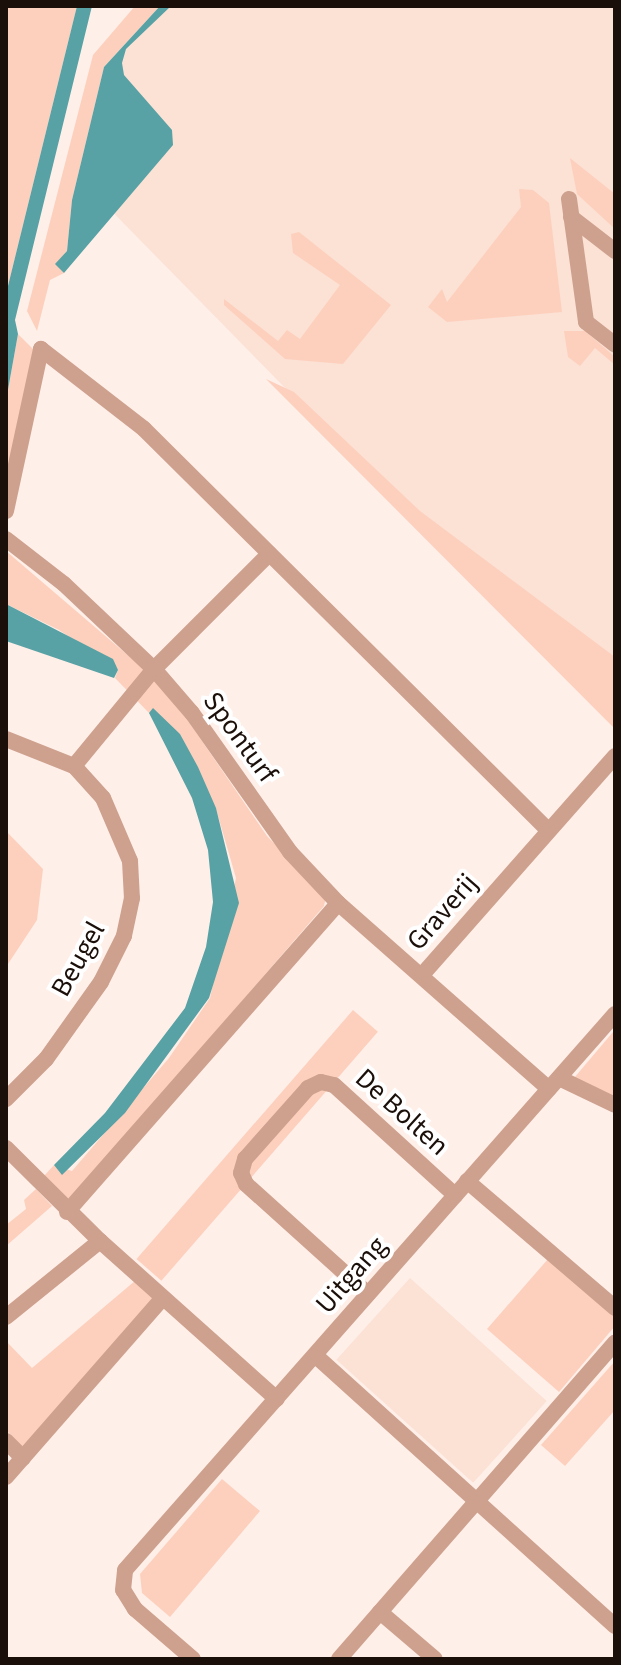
<!DOCTYPE html>
<html>
<head>
<meta charset="utf-8">
<style>
  body { margin:0 }
  #map { position:relative; width:621px; height:1665px; overflow:hidden; background:#ffefe9; font-family:"Source Sans 3",sans-serif }
  div>[style] { position:absolute }
  .built>* { inset:0; background:#fce1d5; transform-origin:0 0 }
  .green>* { inset:0; background:#fdd0bd; transform-origin:0 0 }
  .water>* { inset:0; background:#58a2a5 }
  .minor>* { height:16px; margin:-8px; padding:0 8px; transform-origin:8px; border-radius:8px; background:#cea18e }
  span { translate:-50% -50%; white-space:nowrap; text-align:center; line-height:1.15; -webkit-text-stroke:8px #fff; paint-order:stroke }
  .street-label { font-size:28px; color:#1b0f09 }
  .frame { position:absolute; inset:0; border:8px solid #1b0f09; pointer-events:none }
</style>
</head>
<body>
<div id="map">
  <div class="built">
    <i style="clip-path:polygon(168px 6px,615px 6px,615px 673px,390px 495px,91px 190px,125px 48px)"></i>
    <i style="left:410px;top:1278px;width:184px;height:110px;rotate:42deg"></i>
  </div>
  <div class="green">
    <i style="clip-path:polygon(6px 6px,77px 6px,6px 294px)"></i>
    <i style="clip-path:polygon(135px 6px,160px 6px,104px 67px,72px 200px,67px 251px,56px 264px,64px 273px,50px 280px,37px 331px,27px 311px,93px 55px)"></i>
    <i style="clip-path:polygon(570px 158px,615px 194px,615px 229px,577px 194px)"></i>
    <i style="clip-path:polygon(519px 189px,533px 190px,549px 203px,562px 312px,447px 322px,428px 307px,442px 289px,447px 302px,521px 207px)"></i>
    <i style="clip-path:polygon(299px 232px,391px 305px,343px 364px,285px 359px,224px 305px,224px 299px,278px 341px,287px 330px,300px 339px,340px 285px,293px 253px,291px 234px)"></i>
    <i style="clip-path:polygon(564px 331px,585px 331px,615px 357px,615px 365px,595px 348px,580px 366px,568px 357px)"></i>
    <i style="clip-path:polygon(18px 334px,34px 350px,6px 479px,6px 401px)"></i>
    <i style="clip-path:polygon(266px 379px,294px 392px,420px 511px,615px 657px,615px 729px)"></i>
    <i style="clip-path:polygon(6px 551px,165px 687px,267px 836px,326px 897px,324px 906px,73px 1197px,64px 1199px,43px 1177px,54px 1165px,72px 1171px,169px 1058px,210px 998px,236px 878px,216px 809px,180px 734px,149px 713px,115px 678px,118px 670px,59px 630px,6px 604px)"></i>
    <i style="clip-path:polygon(6px 831px,43px 869px,37px 920px,6px 967px)"></i>
    <i style="left:353px;top:1010px;width:33px;height:330px;rotate:41deg"></i>
    <i style="clip-path:polygon(613px 1032px,615px 1034px,615px 1098px,574px 1078px)"></i>
    <i style="clip-path:polygon(36px 1189px,52px 1206px,6px 1246px,6px 1225px,26px 1209px,24px 1200px)"></i>
    <i style="clip-path:polygon(548px 1259px,615px 1317px,615px 1326px,559px 1392px,487px 1329px)"></i>
    <i style="clip-path:polygon(136px 1280px,155px 1297px,24px 1449px,6px 1430px,6px 1341px,32px 1368px)"></i>
    <i style="clip-path:polygon(615px 1361px,615px 1410px,565px 1466px,541px 1445px)"></i>
    <i style="clip-path:polygon(222px 1479px,260px 1511px,170px 1617px,142px 1593px,140px 1574px)"></i>
  </div>
  <div class="water">
    <i style="clip-path:polygon(77px 6px,92px 6px,15px 320px,18px 334px,6px 401px,6px 294px)"></i>
    <i style="clip-path:polygon(160px 6px,171px 6px,126px 49px,122px 63px,124px 75px,172px 130px,173px 145px,64px 273px,55px 264px,67px 251px,72px 200px,104px 67px)"></i>
    <i style="clip-path:polygon(6px 604px,113px 659px,118px 670px,114px 678px,6px 641px)"></i>
    <i style="clip-path:polygon(153px 708px,180px 734px,198px 767px,216px 808px,239px 903px,209px 998px,125px 1113px,62px 1175px,54px 1165px,105px 1113px,185px 1008px,206px 947px,213px 902px,208px 850px,192px 798px,149px 713px)"></i>
  </div>
  <div class="minor">
    <i style="left:569px;top:199px;width:124px;rotate:82.1deg"></i>
    <i style="left:586px;top:322px;width:37px;rotate:38deg"></i>
    <i style="left:571px;top:217px;width:56px;rotate:37.7deg"></i>
    <i style="left:6px;top:511px;width:166px;rotate:-77.8deg"></i>
    <i style="left:41px;top:349px;width:130px;rotate:37.8deg"></i>
    <i style="left:144px;top:429px;width:569px;rotate:44.79deg"></i>
    <i style="left:6px;top:539px;width:73px;rotate:37.8deg"></i>
    <i style="left:64px;top:584px;width:124px;rotate:43.4deg"></i>
    <i style="left:154px;top:669px;width:58px;rotate:49.2deg"></i>
    <i style="left:192px;top:713px;width:170px;rotate:54.8deg"></i>
    <i style="left:290px;top:852px;width:70px;rotate:46.7deg"></i>
    <i style="left:338px;top:903px;width:281px;rotate:41.4deg"></i>
    <i style="left:6px;top:739px;width:73px;rotate:21.7deg"></i>
    <i style="left:74px;top:766px;width:43px;rotate:47.8deg"></i>
    <i style="left:103px;top:798px;width:69px;rotate:66.8deg"></i>
    <i style="left:130px;top:861px;width:37px;rotate:87deg"></i>
    <i style="left:132px;top:898px;width:39px;rotate:102deg"></i>
    <i style="left:124px;top:936px;width:51px;rotate:116.6deg"></i>
    <i style="left:101px;top:982px;width:95px;rotate:125.5deg"></i>
    <i style="left:46px;top:1059px;width:57px;rotate:135deg"></i>
    <i style="left:74px;top:766px;width:126px;rotate:-50.5deg"></i>
    <i style="left:154px;top:669px;width:163px;rotate:-45deg"></i>
    <i style="left:422px;top:975px;width:292px;rotate:-48.6deg"></i>
    <i style="left:559px;top:1078px;width:62px;rotate:25.7deg"></i>
    <i style="left:6px;top:1148px;width:132px;rotate:44.7deg"></i>
    <i style="left:100px;top:1241px;width:121px;rotate:141deg"></i>
    <i style="left:467px;top:1181px;width:195px;rotate:40.6deg"></i>
    <i style="left:67px;top:1212px;width:411px;rotate:-48.7deg"></i>
    <i style="left:100px;top:1241px;width:237px;rotate:41.8deg"></i>
    <i style="left:368px;top:1294px;width:164px;rotate:-138deg"></i>
    <i style="left:246px;top:1184px;width:12px;rotate:-114deg"></i>
    <i style="left:241px;top:1173px;width:15px;rotate:-74deg"></i>
    <i style="left:245px;top:1159px;width:95px;rotate:-48.4deg"></i>
    <i style="left:308px;top:1088px;width:14px;rotate:-25deg"></i>
    <i style="left:321px;top:1082px;width:13px;rotate:13deg"></i>
    <i style="left:334px;top:1085px;width:164px;rotate:42.3deg"></i>
    <i style="left:316px;top:1356px;width:403px;rotate:42.1deg"></i>
    <i style="left:6px;top:1441px;width:24px;rotate:45deg"></i>
    <i style="left:6px;top:1477px;width:237px;rotate:-48.8deg"></i>
    <i style="left:380px;top:1612px;width:72px;rotate:40.5deg"></i>
    <i style="left:193px;top:1659px;width:77px;rotate:-139.2deg"></i>
    <i style="left:135px;top:1609px;width:22px;rotate:-122deg"></i>
    <i style="left:123px;top:1590px;width:20px;rotate:-84deg"></i>
    <i style="left:125px;top:1570px;width:741px;rotate:-48.61deg"></i>
    <i style="left:339px;top:1659px;width:420px;rotate:-48.9deg"></i>
  </div>
  <div class="street-label">
    <span style="left:240px;top:737px;rotate:54deg">Sponturf</span>
    <span style="left:442px;top:912px;rotate:-49deg">Graverij</span>
    <span style="left:78px;top:959px;rotate:-61deg">Beugel</span>
    <span style="left:402px;top:1112px;rotate:42deg">De Bolten</span>
    <span style="left:351px;top:1275px;rotate:-49deg">Uitgang</span>
  </div>
  <div class="frame"></div>
</div>
</body>
</html>
